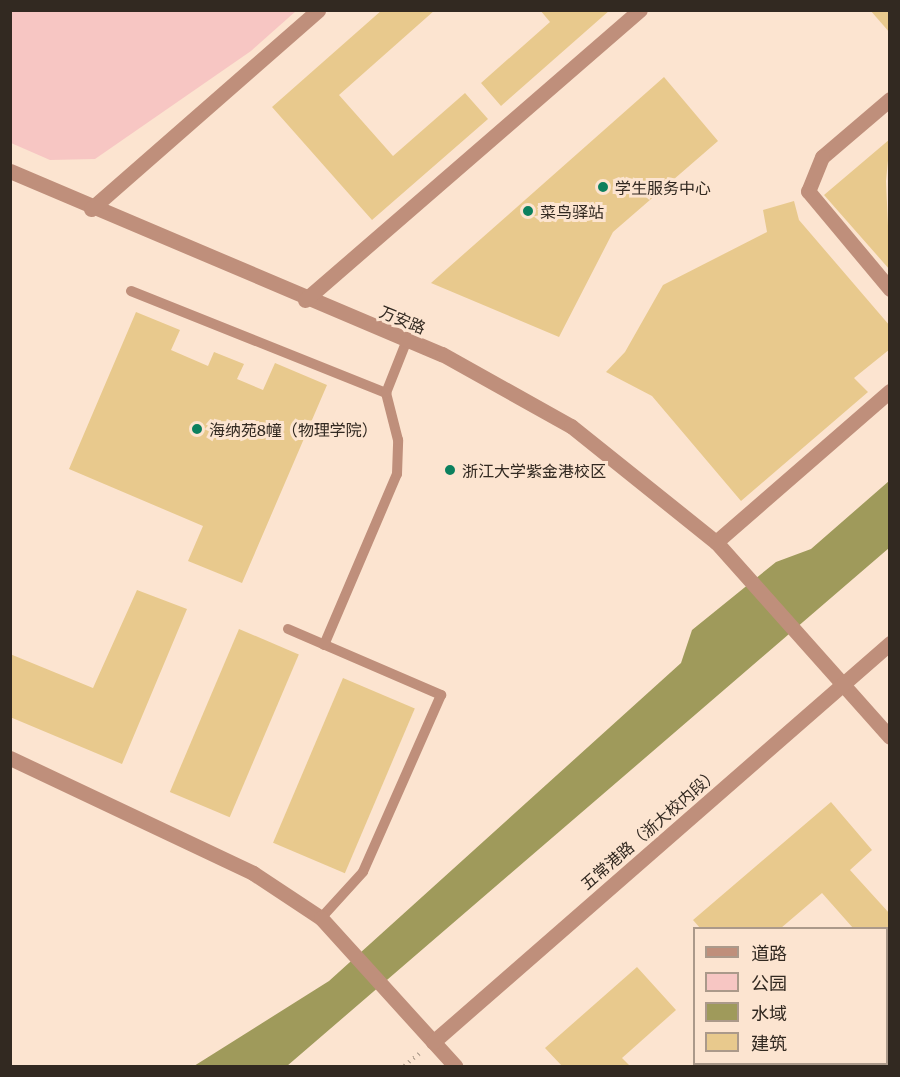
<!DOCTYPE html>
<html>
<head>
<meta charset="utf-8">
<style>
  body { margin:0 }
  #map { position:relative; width:900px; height:1077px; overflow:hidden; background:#fce4d0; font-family:Literata,"Noto Sans SC",serif }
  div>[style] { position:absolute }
  .green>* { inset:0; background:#f7c6c3 }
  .water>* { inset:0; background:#9f9a5b }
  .building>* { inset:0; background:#e8c98d; transform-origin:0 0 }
  .path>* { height:4px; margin-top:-2px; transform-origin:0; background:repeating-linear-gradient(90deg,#bca998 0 1.5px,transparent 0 6px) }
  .lane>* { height:10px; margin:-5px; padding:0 5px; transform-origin:5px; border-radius:5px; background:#bf8f7b }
  .street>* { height:15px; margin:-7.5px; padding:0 7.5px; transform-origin:7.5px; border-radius:7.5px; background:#bf8f7b }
  .dots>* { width:16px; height:16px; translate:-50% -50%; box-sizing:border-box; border:3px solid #fce4d0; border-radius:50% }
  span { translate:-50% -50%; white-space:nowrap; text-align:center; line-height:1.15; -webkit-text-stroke:6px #fce4d0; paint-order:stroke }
  .poi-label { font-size:16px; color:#322921 }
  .left { translate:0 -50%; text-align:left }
  .street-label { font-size:16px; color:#322921 }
  .frame { position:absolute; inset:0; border:12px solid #322921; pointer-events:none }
  .legend { position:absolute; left:693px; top:927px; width:195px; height:138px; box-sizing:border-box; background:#fce4d0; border:2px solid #ab998a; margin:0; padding:8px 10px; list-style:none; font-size:18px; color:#322921 }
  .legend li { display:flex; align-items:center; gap:12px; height:30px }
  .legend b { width:30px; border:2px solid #ab998a }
</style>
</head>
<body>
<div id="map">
  <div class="green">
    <i style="clip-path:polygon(11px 10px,296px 10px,296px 11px,251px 51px,95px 159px,50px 160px,11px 143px)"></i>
  </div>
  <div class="water">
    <i style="clip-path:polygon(889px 481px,889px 548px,287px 1066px,194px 1066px,329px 981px,681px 663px,692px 630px,776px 562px,811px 549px)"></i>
  </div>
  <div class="building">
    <i style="clip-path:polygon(382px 10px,435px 10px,339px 95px,393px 156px,465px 93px,488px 119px,372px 220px,272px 107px)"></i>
    <i style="clip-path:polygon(540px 10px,610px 10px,501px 106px,481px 83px,550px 22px)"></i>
    <i style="clip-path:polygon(870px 10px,890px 10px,890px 33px)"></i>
    <i style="clip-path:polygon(664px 77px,718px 141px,613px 232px,559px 337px,431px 283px)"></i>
    <i style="clip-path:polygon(890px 139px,886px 181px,890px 270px,824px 195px)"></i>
    <i style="clip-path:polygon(794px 201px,799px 220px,890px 326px,890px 349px,854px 378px,868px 392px,741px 501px,652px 396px,606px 372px,625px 352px,663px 285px,767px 232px,763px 210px)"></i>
    <i style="clip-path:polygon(136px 312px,180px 330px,171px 350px,208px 366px,214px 352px,244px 364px,237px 379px,263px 390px,275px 363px,327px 385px,242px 583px,188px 561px,203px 526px,69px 469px)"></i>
    <i style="clip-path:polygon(137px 590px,187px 609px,122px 764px,10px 717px,10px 654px,93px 688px)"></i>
    <i style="left:239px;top:629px;width:65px;height:177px;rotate:23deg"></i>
    <i style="left:343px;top:678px;width:78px;height:179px;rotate:23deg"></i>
    <i style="clip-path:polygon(831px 802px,872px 850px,850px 870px,890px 914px,886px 1032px,886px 928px,853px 928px,822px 893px,781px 928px,700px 928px,693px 920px)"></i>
    <i style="clip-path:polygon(637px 967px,676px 1010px,622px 1058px,630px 1066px,562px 1066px,545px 1048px)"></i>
    <i style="clip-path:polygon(725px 1064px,755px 1064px,758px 1066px,722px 1066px)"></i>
    <i style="clip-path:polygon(803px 1064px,850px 1064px,847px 1066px)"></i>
  </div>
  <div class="path">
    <i style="left:404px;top:1066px;width:22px;rotate:-39deg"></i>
  </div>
  <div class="lane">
    <i style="left:131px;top:291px;width:275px;rotate:21.8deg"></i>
    <i style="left:288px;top:629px;width:167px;rotate:23.3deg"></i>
    <i style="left:441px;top:695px;width:193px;rotate:113.8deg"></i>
    <i style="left:363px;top:872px;width:62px;rotate:132.4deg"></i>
    <i style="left:324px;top:645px;width:186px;rotate:-66.9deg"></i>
    <i style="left:397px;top:474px;width:34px;rotate:-88deg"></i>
    <i style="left:398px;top:440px;width:49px;rotate:-104.3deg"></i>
    <i style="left:386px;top:393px;width:57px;rotate:-68.4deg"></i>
  </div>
  <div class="street">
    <i style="left:890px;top:99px;width:89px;rotate:139.5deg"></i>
    <i style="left:822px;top:157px;width:37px;rotate:112deg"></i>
    <i style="left:808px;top:191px;width:128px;rotate:50.1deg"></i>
    <i style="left:10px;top:171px;width:469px;rotate:23deg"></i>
    <i style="left:442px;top:354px;width:148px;rotate:29.2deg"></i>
    <i style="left:571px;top:426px;width:186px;rotate:38.7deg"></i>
    <i style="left:716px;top:542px;width:261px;rotate:48.3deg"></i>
    <i style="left:91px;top:209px;width:302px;rotate:-41.2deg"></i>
    <i style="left:305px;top:300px;width:443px;rotate:-40.9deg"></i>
    <i style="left:716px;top:542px;width:230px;rotate:-41deg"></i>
    <i style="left:10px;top:758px;width:269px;rotate:25.3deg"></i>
    <i style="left:253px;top:873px;width:82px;rotate:33.5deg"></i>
    <i style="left:321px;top:918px;width:200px;rotate:47.8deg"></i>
    <i style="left:433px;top:1042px;width:607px;rotate:-41.12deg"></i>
  </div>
  <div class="dots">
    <i style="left:603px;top:187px;background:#0c805e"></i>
    <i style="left:528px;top:211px;background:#0c805e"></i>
    <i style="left:197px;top:429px;background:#0c805e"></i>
    <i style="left:450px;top:470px;background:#0c805e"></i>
  </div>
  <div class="poi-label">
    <span class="left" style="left:615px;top:187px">学生服务中心</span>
    <span class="left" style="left:540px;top:211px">菜鸟驿站</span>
    <span class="left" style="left:209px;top:429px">海纳苑8幢（物理学院）</span>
    <span class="left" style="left:462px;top:470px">浙江大学紫金港校区</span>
  </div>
  <div class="street-label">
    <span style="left:403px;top:319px;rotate:22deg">万安路</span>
    <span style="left:649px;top:828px;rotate:-41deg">五常港路（浙大校内段）</span>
  </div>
  <div class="frame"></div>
  <ul class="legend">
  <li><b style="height:8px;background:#bf8f7b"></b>道路</li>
  <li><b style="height:16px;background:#f7c6c3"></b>公园</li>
  <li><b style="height:16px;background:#9f9a5b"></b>水域</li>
  <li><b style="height:16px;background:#e8c98d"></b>建筑</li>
  </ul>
</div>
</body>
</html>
